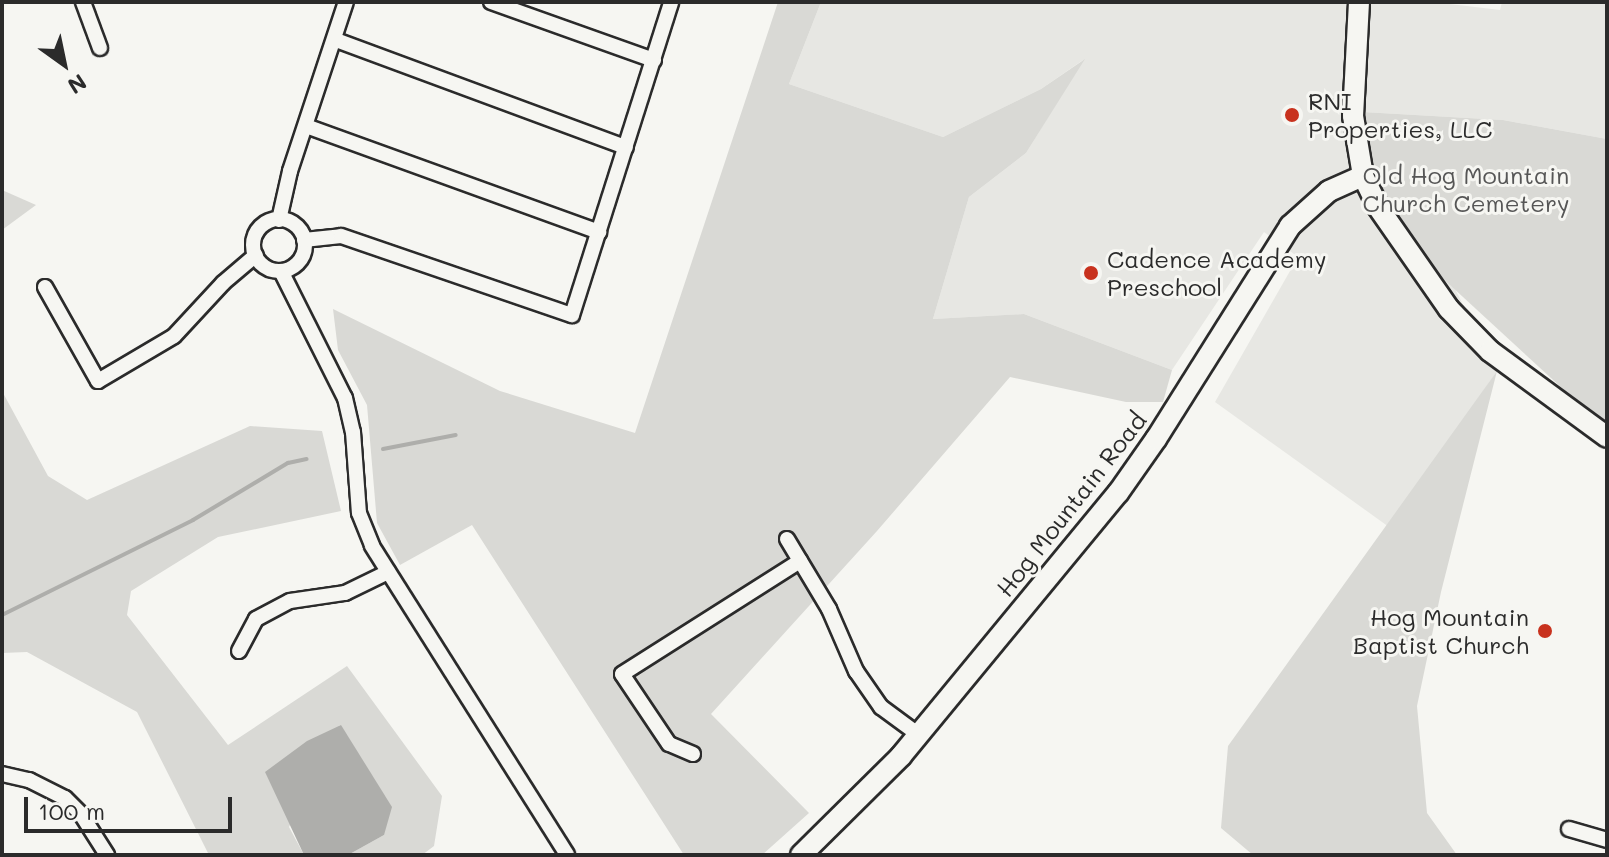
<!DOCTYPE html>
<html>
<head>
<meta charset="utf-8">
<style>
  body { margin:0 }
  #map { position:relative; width:1609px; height:857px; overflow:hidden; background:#f6f6f2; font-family:Mali,sans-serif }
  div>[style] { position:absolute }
  .built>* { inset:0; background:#e7e7e3 }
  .green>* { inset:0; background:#d9d9d5 }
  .water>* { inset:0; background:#aeaeab }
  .stream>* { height:4px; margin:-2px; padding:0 2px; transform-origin:2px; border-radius:2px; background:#aeaeab }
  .roads { filter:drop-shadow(2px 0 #2b2b2b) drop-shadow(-2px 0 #2b2b2b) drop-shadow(0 2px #2b2b2b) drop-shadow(0 -2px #2b2b2b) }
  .street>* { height:14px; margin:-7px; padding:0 7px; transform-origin:7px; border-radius:7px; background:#f6f6f2 }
  .street>.ring { margin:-7px; padding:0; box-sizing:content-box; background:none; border:14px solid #f6f6f2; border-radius:50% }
  .secondary>* { height:20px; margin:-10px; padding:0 10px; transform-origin:10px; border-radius:10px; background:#f6f6f2 }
  .dots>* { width:22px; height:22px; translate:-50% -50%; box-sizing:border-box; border:4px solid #f6f6f2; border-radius:50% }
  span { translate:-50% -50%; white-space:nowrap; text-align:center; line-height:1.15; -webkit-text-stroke:6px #f6f6f2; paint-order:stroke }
  .poi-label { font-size:24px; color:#2b2b2b }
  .left { translate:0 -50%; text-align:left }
  .right { translate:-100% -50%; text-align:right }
  .park-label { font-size:24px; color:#565656 }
  .street-label { font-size:24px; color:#2b2b2b }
  .frame { position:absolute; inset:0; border:4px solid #2b2b2b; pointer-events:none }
  .north { position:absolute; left:24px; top:24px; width:80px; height:80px; -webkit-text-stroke:6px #f6f6f2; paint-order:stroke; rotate:147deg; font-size:22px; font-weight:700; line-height:32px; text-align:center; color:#2b2b2b }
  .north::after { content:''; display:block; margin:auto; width:28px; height:36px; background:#2b2b2b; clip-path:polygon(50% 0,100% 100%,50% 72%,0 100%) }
  .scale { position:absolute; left:24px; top:797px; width:208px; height:36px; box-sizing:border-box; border:4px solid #2b2b2b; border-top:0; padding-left:10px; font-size:24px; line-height:28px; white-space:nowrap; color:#2b2b2b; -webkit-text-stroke:6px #f6f6f2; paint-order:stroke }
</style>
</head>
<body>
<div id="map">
  <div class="built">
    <i style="clip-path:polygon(821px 2px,1433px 2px,1500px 10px,1502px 2px,1607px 2px,1607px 139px,1503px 120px,1363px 112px,1383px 194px,1438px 274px,1455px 289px,1497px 371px,1389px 527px,1215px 402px,1298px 257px,1264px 232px,1172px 370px,1024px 314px,933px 319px,969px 197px,1026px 153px,1083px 60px,1041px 89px,943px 137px,789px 84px)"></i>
  </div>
  <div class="green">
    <i style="clip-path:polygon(778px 2px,821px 2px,789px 84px,943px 137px,1041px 89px,1085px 59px,1026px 153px,969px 197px,933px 319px,1024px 314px,1172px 370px,1163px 402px,1126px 402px,1010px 377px,877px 531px,711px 714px,809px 813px,762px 855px,684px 855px,472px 525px,400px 565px,377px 523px,367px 405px,338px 350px,333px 309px,500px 391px,635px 433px)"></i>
    <i style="clip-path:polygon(1363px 112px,1503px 120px,1607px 139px,1607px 423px,1576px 401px,1438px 274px,1383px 194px,1364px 134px)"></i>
    <i style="clip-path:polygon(2px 190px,36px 205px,2px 230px)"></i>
    <i style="clip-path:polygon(1497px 371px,1441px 592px,1417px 706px,1427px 813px,1457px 855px,1253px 855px,1221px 828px,1228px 746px)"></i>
    <i style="clip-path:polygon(2px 391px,48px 476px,87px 500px,250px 426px,322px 431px,341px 511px,218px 537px,131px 591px,127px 615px,228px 745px,347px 666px,442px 796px,434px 846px,422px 855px,348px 855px,384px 835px,369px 772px,340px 725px,289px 827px,304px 855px,209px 855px,137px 712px,27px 652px,2px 653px)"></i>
  </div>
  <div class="water">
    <i style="clip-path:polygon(341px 725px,392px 807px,384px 835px,348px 855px,304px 855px,265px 772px,307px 741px)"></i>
  </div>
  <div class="stream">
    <i style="left:383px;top:449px;width:74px;rotate:-10.9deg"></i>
    <i style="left:2px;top:615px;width:213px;rotate:-26.4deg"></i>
    <i style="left:193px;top:520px;width:111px;rotate:-31deg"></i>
    <i style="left:288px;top:463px;width:19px;rotate:-12deg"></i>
  </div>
  <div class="roads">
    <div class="street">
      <i style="left:83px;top:2px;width:49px;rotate:69.7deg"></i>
      <i style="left:491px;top:2px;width:173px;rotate:19.6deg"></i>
      <i style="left:336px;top:40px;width:309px;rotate:20.3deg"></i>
      <i style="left:306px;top:126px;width:312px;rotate:19.9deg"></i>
      <i class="ring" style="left:253px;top:219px;width:38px;height:38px"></i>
      <i style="left:279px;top:220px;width:50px;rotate:-77.3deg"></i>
      <i style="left:290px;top:171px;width:178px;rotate:-71.7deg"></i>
      <i style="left:304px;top:240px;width:37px;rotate:-6deg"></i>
      <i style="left:341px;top:236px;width:244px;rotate:18.9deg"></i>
      <i style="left:572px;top:315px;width:328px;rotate:-72.4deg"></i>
      <i style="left:281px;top:271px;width:142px;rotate:63.3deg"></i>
      <i style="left:345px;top:398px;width:35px;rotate:77deg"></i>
      <i style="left:353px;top:432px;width:81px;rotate:85.8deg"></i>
      <i style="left:359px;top:513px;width:35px;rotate:68deg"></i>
      <i style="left:372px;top:546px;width:365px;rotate:57.7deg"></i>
      <i style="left:45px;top:287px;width:108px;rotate:60.6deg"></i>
      <i style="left:98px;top:381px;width:88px;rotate:-30.6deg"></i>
      <i style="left:174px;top:336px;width:72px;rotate:-47.2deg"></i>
      <i style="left:223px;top:283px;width:43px;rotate:-40.3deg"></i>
      <i style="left:787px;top:539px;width:82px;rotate:59deg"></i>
      <i style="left:829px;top:609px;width:68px;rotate:66.5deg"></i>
      <i style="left:856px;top:671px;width:44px;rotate:55.2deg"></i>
      <i style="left:881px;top:707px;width:47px;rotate:36.4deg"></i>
      <i style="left:239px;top:651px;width:36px;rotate:-62deg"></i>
      <i style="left:256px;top:619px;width:38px;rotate:-28deg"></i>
      <i style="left:290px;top:601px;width:56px;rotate:-8.3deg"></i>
      <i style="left:345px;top:593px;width:48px;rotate:-26deg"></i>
      <i style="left:693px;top:754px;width:26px;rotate:-157deg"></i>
      <i style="left:669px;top:744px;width:84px;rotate:-123.9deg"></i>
      <i style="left:622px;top:674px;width:211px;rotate:-32.4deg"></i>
      <i style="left:2px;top:774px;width:28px;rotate:13deg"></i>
      <i style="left:29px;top:780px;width:40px;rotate:26.6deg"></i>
      <i style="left:65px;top:798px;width:23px;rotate:45deg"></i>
      <i style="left:81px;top:814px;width:49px;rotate:57.6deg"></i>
      <i style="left:1569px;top:829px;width:40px;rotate:16deg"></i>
    </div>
    <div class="secondary">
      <i style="left:1359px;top:2px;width:114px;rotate:93deg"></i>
      <i style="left:1353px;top:116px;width:61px;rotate:80.5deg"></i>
      <i style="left:1363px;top:176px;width:34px;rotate:64deg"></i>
      <i style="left:1378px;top:207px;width:124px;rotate:55.2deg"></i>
      <i style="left:1449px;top:309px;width:59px;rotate:45.7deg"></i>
      <i style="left:1490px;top:351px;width:145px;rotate:36.3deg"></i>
      <i style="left:801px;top:855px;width:141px;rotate:-44.7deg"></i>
      <i style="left:901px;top:756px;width:341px;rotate:-50.5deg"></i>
      <i style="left:1118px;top:493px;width:66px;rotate:-54.9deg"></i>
      <i style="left:1156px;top:439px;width:252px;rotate:-57.8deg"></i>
      <i style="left:1290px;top:226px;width:52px;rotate:-41.9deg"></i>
      <i style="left:1329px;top:191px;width:37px;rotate:-24deg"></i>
    </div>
  </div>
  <div class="dots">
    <i style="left:1292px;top:115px;background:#c8321e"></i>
    <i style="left:1091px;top:273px;background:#c8321e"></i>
    <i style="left:1545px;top:631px;background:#c8321e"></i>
  </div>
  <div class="poi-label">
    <span class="left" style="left:1308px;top:115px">RNI<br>Properties, LLC</span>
    <span class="left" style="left:1107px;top:273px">Cadence Academy<br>Preschool</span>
    <span class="right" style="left:1529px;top:631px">Hog Mountain<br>Baptist Church</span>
  </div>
  <div class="park-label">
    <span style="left:1466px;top:189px">Old Hog Mountain<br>Church Cemetery</span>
  </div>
  <div class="street-label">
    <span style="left:1071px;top:504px;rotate:-52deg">Hog Mountain Road</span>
  </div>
  <div class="frame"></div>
  <div class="north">N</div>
  <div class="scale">100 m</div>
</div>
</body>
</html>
